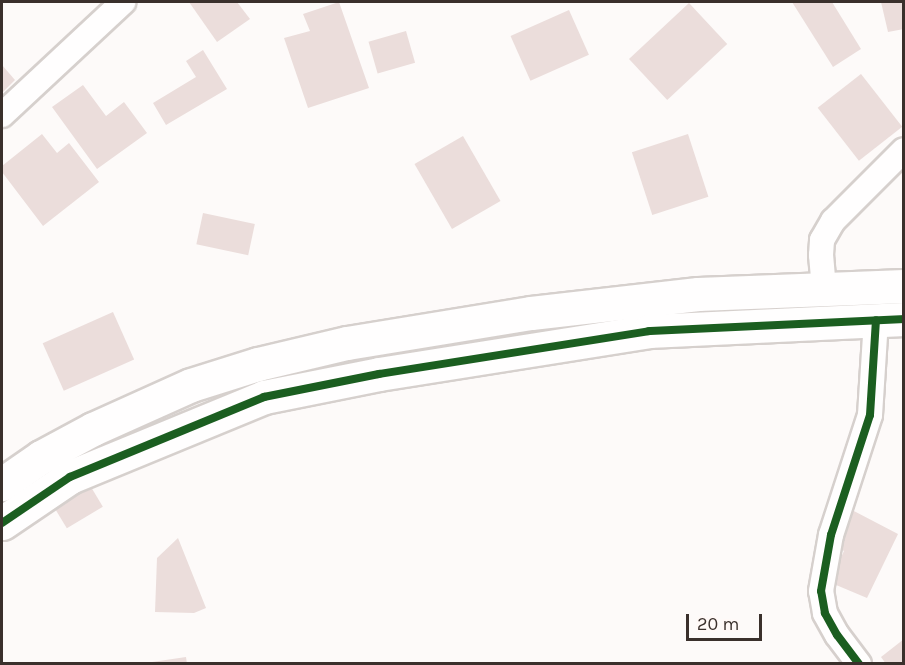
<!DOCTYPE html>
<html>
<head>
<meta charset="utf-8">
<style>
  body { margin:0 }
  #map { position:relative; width:905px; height:665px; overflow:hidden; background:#fdfaf9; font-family:Karla,sans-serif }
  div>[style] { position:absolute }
  .building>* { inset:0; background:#ebdddb; transform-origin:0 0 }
  .roads { filter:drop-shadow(2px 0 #d6d0cd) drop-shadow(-2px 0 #d6d0cd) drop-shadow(0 2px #d6d0cd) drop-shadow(0 -2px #d6d0cd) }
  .street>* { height:24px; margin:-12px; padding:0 12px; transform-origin:12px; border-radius:12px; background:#fffefe }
  .secondary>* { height:33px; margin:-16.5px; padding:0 16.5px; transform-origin:16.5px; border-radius:16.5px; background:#fffefe }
  .cycleway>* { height:8px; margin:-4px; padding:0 4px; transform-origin:4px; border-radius:4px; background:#1b5e20 }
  span { translate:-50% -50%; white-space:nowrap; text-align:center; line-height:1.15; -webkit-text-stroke:4.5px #fff9f7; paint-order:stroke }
  .frame { position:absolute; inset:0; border:3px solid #3a302c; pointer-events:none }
  .scale { position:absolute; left:686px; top:614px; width:76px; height:27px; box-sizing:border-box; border:3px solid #3a302c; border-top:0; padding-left:8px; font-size:18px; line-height:21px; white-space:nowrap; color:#3a302c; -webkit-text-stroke:4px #fff9f7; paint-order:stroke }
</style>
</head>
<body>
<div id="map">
  <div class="building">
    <i style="clip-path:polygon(189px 2px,237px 2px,250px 19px,217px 42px)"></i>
    <i style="clip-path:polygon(339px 2px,369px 88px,308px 108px,284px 38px,310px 31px,303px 14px)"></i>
    <i style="clip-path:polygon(792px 2px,832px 2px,861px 49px,833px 67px)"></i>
    <i style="clip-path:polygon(881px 2px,904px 2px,904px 29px,888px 32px)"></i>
    <i style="left:689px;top:3px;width:56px;height:82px;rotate:47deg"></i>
    <i style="left:569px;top:10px;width:49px;height:64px;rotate:66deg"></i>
    <i style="left:406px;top:31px;width:33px;height:39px;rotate:74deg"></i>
    <i style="clip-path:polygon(203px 50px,227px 89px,166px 125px,153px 103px,196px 77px,186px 61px)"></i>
    <i style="clip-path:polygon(2px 65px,15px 80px,2px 93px)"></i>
    <i style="left:861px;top:74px;width:67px;height:55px;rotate:52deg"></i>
    <i style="clip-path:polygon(83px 85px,106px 116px,124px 102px,147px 133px,97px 169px,52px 107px)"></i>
    <i style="clip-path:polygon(42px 134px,57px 153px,69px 143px,99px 182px,43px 226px,2px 172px,2px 166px)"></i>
    <i style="left:688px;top:134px;width:66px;height:59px;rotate:72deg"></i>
    <i style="left:463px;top:136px;width:75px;height:56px;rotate:60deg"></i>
    <i style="left:203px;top:213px;width:53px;height:32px;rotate:12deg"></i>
    <i style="left:113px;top:312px;width:52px;height:77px;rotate:66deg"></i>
    <i style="left:91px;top:487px;width:23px;height:42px;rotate:59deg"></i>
    <i style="clip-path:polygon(852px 510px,898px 534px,867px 598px,829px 582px,844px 551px,836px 546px)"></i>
    <i style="clip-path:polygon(178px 538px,206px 608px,194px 613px,155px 612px,157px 558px)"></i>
    <i style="clip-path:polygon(904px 639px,904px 664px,886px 664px,881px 657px)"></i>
    <i style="clip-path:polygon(186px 657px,187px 664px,152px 664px,152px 662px)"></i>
  </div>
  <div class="roads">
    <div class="street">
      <i style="left:2px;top:115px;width:166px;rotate:-43deg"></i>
      <i style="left:824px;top:289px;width:34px;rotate:-95deg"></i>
      <i style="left:821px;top:255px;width:15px;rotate:-86deg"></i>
      <i style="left:822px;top:240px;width:22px;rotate:-60deg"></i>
      <i style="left:833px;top:221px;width:100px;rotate:-45deg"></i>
      <i style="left:859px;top:664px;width:36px;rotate:-127deg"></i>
      <i style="left:837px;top:635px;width:25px;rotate:-119deg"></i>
      <i style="left:825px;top:613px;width:22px;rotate:-100deg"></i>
      <i style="left:821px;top:591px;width:57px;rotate:-79.9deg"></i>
      <i style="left:831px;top:535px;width:126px;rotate:-72deg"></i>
      <i style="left:870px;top:415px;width:95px;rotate:-86.4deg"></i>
    </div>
    <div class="secondary">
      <i style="left:2px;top:484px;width:47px;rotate:-34.7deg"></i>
      <i style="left:41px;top:457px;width:59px;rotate:-28.3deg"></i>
      <i style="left:93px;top:429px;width:107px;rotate:-24.2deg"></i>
      <i style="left:191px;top:385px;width:70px;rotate:-17.4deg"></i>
      <i style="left:258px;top:364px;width:91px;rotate:-13.3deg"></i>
      <i style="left:347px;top:343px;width:186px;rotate:-9.3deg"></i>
      <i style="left:531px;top:313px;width:168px;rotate:-6.5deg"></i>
      <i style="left:698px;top:294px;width:206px;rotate:-2.2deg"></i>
      <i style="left:2px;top:523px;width:82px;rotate:-34.1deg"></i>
      <i style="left:70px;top:477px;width:210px;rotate:-22.4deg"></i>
      <i style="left:264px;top:397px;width:117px;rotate:-11.3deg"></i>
      <i style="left:379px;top:374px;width:273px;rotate:-9deg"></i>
      <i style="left:649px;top:331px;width:255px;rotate:-2.7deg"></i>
    </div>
  </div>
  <div class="cycleway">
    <i style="left:2px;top:523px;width:82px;rotate:-34.1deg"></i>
    <i style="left:70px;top:477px;width:210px;rotate:-22.4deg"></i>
    <i style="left:264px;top:397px;width:117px;rotate:-11.3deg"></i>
    <i style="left:379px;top:374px;width:273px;rotate:-9deg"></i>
    <i style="left:649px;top:331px;width:255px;rotate:-2.7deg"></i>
    <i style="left:859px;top:664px;width:36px;rotate:-127deg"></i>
    <i style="left:837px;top:635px;width:25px;rotate:-119deg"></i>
    <i style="left:825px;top:613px;width:22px;rotate:-100deg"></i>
    <i style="left:821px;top:591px;width:57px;rotate:-79.9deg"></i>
    <i style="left:831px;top:535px;width:126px;rotate:-72deg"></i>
    <i style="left:870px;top:415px;width:95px;rotate:-86.4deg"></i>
  </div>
  <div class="frame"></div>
  <div class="scale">20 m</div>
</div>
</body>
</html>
